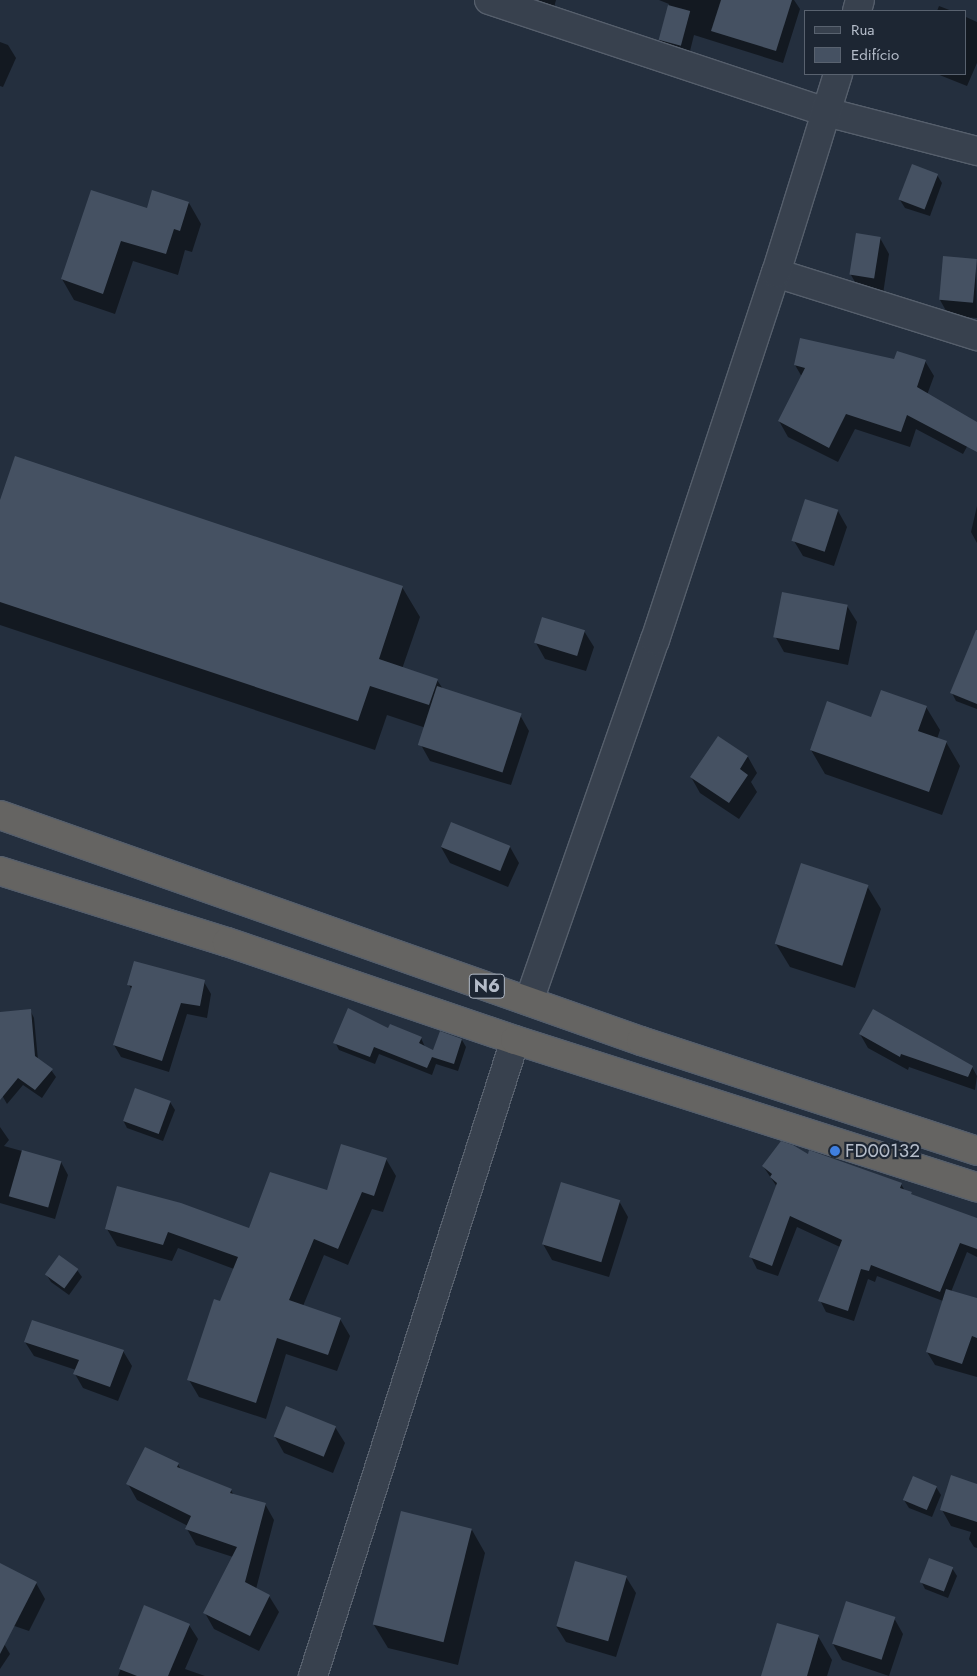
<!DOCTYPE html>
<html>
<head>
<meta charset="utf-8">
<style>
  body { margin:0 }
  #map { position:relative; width:977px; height:1676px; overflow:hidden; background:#242f3e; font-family:Jost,sans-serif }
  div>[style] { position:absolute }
  .shadow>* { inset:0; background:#0007 }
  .building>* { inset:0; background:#455162; transform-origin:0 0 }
  .roads { filter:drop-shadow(1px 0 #565f6c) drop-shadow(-1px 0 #565f6c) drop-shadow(0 1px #565f6c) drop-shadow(0 -1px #565f6c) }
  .minor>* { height:28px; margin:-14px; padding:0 14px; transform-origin:14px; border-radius:14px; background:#38414e }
  .trunk>* { height:28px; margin:-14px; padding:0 14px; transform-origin:14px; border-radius:14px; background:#656462 }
  .dots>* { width:14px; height:14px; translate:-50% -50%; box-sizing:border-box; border:2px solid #1d2633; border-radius:50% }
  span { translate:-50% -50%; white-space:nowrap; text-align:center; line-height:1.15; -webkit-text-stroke:4.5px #1d2633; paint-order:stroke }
  .shield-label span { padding:1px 4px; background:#1d2633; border:1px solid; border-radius:4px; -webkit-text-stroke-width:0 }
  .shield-label { font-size:18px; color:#b4bcc9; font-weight:700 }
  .poi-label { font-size:19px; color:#b4bcc9 }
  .left { translate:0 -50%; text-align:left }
  .legend { position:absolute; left:804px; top:10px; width:162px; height:65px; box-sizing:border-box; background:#1d2633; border:1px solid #59626f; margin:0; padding:6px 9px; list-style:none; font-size:15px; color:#b4bcc9 }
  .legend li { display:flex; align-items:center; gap:10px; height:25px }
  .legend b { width:25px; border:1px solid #59626f }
</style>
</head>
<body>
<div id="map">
  <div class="shadow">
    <i style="clip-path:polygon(507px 0,556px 0,552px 15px)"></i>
    <i style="clip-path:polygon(659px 0,794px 0,800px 9px,783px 63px,694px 35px,688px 59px,667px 52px,660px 40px,669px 4px)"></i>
    <i style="clip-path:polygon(939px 6px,952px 11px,937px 11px)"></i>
    <i style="clip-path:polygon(966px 17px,977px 22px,977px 63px,967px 86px,937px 74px,966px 74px)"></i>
    <i style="clip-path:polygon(0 42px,8px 45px,16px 58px,3px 87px,0 86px)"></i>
    <i style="clip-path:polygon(937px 175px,942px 183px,930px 216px,905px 208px,900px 200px)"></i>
    <i style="clip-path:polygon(189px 203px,201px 224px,192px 252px,185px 250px,178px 275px,133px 261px,115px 314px,74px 300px,62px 279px,147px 210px)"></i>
    <i style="clip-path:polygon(880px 238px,889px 254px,883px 294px,860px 291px,851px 275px)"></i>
    <i style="clip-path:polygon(976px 260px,977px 318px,949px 316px,940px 300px)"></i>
    <i style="clip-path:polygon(895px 361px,925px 361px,934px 376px,927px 395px,975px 432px,963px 454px,916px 429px,910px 447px,855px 429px,838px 462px,788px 437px,779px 421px,802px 377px,795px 365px)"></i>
    <i style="clip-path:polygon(0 504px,402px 587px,420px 617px,402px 669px,437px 680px,443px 689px,520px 715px,529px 731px,511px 785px,430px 761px,421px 745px,426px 728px,387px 715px,375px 750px,0 625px)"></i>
    <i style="clip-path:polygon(977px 506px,977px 543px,971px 532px)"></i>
    <i style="clip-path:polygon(838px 511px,847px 527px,834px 566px,803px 556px,794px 541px)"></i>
    <i style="clip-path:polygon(847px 606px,857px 622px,848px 665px,784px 652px,775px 636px)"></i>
    <i style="clip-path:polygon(584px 631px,594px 647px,586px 671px,545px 659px,536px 643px)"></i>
    <i style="clip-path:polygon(977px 643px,977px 709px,956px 701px,952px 693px)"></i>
    <i style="clip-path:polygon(926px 707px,940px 730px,937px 739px,946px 742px,960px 766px,942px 815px,825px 774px,811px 750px,872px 718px)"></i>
    <i style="clip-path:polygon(718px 737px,748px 757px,757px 773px,751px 782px,757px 792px,739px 819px,700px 793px,691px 777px)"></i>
    <i style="clip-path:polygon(451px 823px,510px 847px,519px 863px,508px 887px,450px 863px,441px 847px)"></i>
    <i style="clip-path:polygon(867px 886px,881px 909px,855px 988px,790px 967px,776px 944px)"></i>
    <i style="clip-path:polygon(204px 982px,211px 994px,207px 1018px,187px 1014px,169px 1072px,121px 1057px,114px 1045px,132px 990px,129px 985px)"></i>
    <i style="clip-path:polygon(30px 1010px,34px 1018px,38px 1060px,51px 1070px,56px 1077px,42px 1098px,23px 1085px,7px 1104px,3px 1097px,0 1063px,0 1013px)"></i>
    <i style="clip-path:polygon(389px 1030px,421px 1038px,425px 1047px,434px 1052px,462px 1040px,466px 1047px,458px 1071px,436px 1064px,432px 1075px,379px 1054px,375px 1064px,339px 1050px,335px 1042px)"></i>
    <i style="clip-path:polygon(860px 1034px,972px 1067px,977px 1076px,975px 1090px,909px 1067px,908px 1070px,868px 1048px)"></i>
    <i style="clip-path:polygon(170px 1102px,175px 1110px,163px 1141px,127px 1128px,123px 1120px)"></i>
    <i style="clip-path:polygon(0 1127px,9px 1140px,4px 1146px,61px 1162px,68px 1175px,55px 1219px,0 1203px)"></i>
    <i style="clip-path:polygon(810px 1152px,901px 1184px,905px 1191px,913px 1196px,977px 1219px,977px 1257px,967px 1252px,951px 1292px,977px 1299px,977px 1377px,935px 1365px,927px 1352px,943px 1301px,877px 1276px,875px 1282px,868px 1279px,854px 1321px,826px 1312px,820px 1300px,840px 1247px,797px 1227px,778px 1276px,757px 1269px,751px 1257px,777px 1187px,763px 1166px,809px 1156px)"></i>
    <i style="clip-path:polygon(386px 1159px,396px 1176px,383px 1212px,372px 1209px,348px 1265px,324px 1255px,303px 1306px,340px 1319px,350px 1336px,337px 1371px,286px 1354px,266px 1419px,199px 1397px,189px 1380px,234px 1269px,178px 1248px,172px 1261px,117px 1246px,107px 1229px,250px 1230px)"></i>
    <i style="clip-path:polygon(619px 1201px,628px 1217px,609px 1277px,552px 1260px,543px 1244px)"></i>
    <i style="clip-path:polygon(77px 1270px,82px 1277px,69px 1295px,51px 1282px,46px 1274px)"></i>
    <i style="clip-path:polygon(25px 1342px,123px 1351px,132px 1366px,118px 1401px,83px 1388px,75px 1374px,76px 1370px,34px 1356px)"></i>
    <i style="clip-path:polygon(335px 1427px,345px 1443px,333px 1473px,284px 1453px,275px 1437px)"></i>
    <i style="clip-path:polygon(178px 1464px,181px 1470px,231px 1490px,234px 1496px,265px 1504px,274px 1520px,256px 1589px,269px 1596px,279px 1612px,259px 1651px,214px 1629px,205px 1613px,233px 1557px,196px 1545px,187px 1529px,188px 1526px,137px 1500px,128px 1484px)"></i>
    <i style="clip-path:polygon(977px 1485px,977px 1548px,974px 1547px,969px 1539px,971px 1532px,951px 1526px,942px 1510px)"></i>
    <i style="clip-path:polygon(936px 1487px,941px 1495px,932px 1517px,909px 1508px,904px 1500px)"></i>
    <i style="clip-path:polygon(472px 1530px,485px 1553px,458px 1665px,388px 1648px,374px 1625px)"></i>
    <i style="clip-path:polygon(0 1568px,36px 1583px,45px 1599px,29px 1631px,0 1621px)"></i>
    <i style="clip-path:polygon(952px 1568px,957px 1576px,948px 1598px,925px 1589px,921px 1581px)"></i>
    <i style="clip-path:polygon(626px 1577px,636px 1593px,616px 1657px,566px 1642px,556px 1626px)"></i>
    <i style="clip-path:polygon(145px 1607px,189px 1625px,198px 1639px,185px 1669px,205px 1676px,118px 1676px)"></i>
    <i style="clip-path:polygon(894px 1618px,903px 1634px,889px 1676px,842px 1660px,833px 1644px)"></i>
    <i style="clip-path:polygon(818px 1636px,832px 1660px,827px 1676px,762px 1676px)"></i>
    <i style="clip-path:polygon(0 1637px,10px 1654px,0 1669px)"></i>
  </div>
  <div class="building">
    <i style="clip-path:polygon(721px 0,792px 0,776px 51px,711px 31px)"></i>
    <i style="left:668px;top:5px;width:23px;height:36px;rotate:15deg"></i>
    <i style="left:912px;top:164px;width:28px;height:38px;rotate:21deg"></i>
    <i style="clip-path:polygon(91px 190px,147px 208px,152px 190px,189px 202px,180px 231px,174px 229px,166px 254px,121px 241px,103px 294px,61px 279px)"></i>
    <i style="left:856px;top:233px;width:25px;height:42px;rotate:9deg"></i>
    <i style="left:943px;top:256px;width:34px;height:44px;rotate:5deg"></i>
    <i style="clip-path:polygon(800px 338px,894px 359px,897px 351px,926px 360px,917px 387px,977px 422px,977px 452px,907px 415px,901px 432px,846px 414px,829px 448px,778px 421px,805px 368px,794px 365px)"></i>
    <i style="clip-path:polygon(15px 456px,403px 586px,379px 659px,438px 679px,429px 705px,370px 686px,358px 721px,0 602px,0 500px)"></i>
    <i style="left:805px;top:499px;width:35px;height:44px;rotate:18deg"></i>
    <i style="left:782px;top:592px;width:67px;height:46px;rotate:11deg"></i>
    <i style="left:542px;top:617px;width:45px;height:27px;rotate:17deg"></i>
    <i style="clip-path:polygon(976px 630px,977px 630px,977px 704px,950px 693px)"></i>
    <i style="left:437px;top:686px;width:89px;height:62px;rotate:18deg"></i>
    <i style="clip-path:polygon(881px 690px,927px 706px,918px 731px,947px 741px,929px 792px,810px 750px,827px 701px,871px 717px)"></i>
    <i style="clip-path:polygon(718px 736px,748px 756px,740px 769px,748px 775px,729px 803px,690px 777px)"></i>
    <i style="left:451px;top:822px;width:64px;height:27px;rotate:22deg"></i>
    <i style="left:801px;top:863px;width:71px;height:85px;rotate:18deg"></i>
    <i style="clip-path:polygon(134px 961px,205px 980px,200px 1006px,181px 1003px,162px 1061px,113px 1045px,132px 986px,127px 985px)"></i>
    <i style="clip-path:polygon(348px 1008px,388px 1028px,390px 1024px,422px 1037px,419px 1043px,433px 1050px,440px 1031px,462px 1039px,454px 1064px,432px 1057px,427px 1068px,374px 1047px,370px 1057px,333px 1043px)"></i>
    <i style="clip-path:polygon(31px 1009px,35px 1056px,53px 1069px,35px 1090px,18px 1078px,0 1100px,0 1012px)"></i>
    <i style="clip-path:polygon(873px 1009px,973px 1066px,968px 1077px,901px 1054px,900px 1057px,859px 1034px)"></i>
    <i style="left:135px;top:1088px;width:38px;height:35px;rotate:20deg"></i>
    <i style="clip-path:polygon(781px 1141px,793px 1145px,808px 1154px,809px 1150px,902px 1183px,900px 1188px,912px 1192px,911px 1194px,977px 1218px,977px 1249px,960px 1243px,940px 1292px,871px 1265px,869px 1271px,861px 1269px,848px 1311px,818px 1301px,842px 1240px,790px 1216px,772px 1266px,749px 1257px,777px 1183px,770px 1177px,772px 1174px,762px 1166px)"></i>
    <i style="clip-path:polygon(341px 1144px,387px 1158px,374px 1196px,362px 1192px,338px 1249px,314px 1239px,289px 1300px,341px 1318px,328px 1355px,277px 1338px,256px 1403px,187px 1380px,214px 1299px,220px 1301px,238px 1257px,168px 1232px,163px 1245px,105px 1229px,117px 1186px,181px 1203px,249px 1228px,270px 1172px,327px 1190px)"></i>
    <i style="left:22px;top:1150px;width:41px;height:48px;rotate:16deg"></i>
    <i style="left:561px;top:1182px;width:62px;height:65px;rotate:17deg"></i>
    <i style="left:59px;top:1255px;width:24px;height:24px;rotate:36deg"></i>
    <i style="clip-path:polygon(946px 1289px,977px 1298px,977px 1338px,972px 1336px,962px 1364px,926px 1352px)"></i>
    <i style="clip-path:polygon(32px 1320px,124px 1350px,110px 1387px,73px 1374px,79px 1360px,24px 1342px)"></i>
    <i style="left:286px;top:1406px;width:54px;height:33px;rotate:22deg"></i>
    <i style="clip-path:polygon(145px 1447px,179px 1463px,177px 1467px,232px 1489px,230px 1493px,266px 1503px,245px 1582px,270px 1595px,250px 1636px,203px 1613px,237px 1547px,185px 1529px,191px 1516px,126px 1484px)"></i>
    <i style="clip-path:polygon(951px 1475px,977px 1484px,977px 1522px,940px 1510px)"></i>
    <i style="left:913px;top:1476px;width:26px;height:26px;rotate:23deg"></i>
    <i style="left:401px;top:1511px;width:73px;height:117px;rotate:14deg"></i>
    <i style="left:929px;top:1558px;width:26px;height:26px;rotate:21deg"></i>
    <i style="left:575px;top:1561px;width:54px;height:68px;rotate:16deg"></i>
    <i style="clip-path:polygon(0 1563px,37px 1582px,0 1654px)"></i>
    <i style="left:846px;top:1601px;width:52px;height:45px;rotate:18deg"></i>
    <i style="clip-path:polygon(144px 1605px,190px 1624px,168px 1676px,137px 1676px,119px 1669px)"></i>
    <i style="clip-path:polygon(777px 1623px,819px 1635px,807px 1676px,761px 1676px)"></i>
  </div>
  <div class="roads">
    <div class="minor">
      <i style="left:489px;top:0;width:355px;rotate:18.4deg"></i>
      <i style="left:826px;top:112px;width:156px;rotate:14.5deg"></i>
      <i style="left:857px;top:11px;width:11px;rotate:-75deg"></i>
      <i style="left:776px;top:273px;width:211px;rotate:17.4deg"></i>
      <i style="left:529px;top:1001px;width:382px;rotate:-70.8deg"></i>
      <i style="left:655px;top:640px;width:386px;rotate:-71.8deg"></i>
      <i style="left:776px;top:273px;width:208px;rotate:-72.7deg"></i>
      <i style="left:313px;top:1676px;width:667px;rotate:-72.38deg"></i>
    </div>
    <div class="trunk">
      <i style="left:0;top:815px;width:680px;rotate:19.42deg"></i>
      <i style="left:641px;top:1041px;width:354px;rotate:18.1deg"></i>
      <i style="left:0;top:871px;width:238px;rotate:17.4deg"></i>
      <i style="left:227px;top:942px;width:304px;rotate:18.8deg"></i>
      <i style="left:515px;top:1040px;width:485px;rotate:17.7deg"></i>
    </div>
  </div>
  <div class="dots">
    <i style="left:835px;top:1151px;background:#3f7fe0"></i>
  </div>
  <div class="shield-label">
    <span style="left:487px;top:986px">N6</span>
  </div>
  <div class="poi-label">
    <span class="left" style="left:845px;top:1151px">FD00132</span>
  </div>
  <ul class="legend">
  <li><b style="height:6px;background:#38414e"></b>Rua</li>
  <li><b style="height:14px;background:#455162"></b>Edifício</li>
  </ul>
</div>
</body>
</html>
